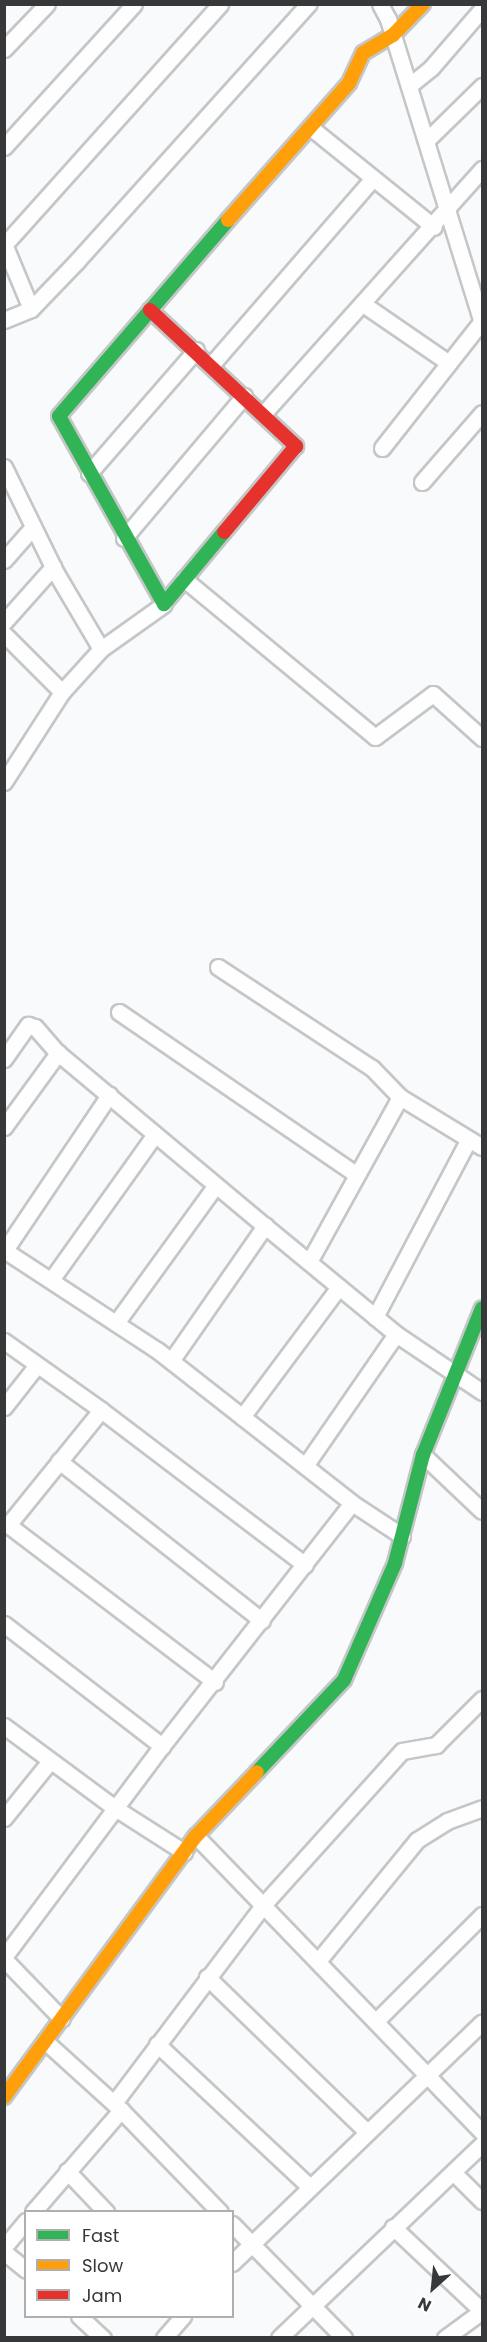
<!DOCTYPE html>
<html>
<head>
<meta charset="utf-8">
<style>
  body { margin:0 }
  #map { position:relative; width:487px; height:2342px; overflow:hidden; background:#f9fafb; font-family:Poppins,sans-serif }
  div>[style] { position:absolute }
  .roads { filter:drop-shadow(2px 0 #c5c6c7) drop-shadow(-2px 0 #c5c6c7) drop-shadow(0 2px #c5c6c7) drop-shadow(0 -2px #c5c6c7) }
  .street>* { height:15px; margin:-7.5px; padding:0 7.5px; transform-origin:7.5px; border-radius:7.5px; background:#fefefe }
  .fast>* { height:14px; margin:-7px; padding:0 7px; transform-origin:7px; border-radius:7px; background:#30b455 }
  .slow>* { height:14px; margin:-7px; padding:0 7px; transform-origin:7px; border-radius:7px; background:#ff9f0a }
  .jam>* { height:14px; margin:-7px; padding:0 7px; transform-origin:7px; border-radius:7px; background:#e5322d }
  span { translate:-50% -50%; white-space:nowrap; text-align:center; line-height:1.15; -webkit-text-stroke:5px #fff; paint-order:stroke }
  .frame { position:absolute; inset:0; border:6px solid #373839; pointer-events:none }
  .legend { position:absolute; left:24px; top:2210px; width:210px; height:108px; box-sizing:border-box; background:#fff; border:2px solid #afafb0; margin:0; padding:8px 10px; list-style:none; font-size:18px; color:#373839 }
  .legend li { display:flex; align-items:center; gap:12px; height:30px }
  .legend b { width:30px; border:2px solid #afafb0 }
  .north { position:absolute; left:403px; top:2258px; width:60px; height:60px; -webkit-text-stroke:4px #fff; paint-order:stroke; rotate:207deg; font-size:16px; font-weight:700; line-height:24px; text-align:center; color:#373839 }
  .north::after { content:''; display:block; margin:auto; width:21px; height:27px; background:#373839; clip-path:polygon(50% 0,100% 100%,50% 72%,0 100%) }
</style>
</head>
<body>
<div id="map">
  <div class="roads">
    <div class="street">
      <i style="left:380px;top:4px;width:17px;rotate:62deg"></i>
      <i style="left:388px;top:19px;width:317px;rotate:72.8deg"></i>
      <i style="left:4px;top:49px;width:62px;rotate:-46.3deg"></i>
      <i style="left:410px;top:85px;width:27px;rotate:-39deg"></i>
      <i style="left:431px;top:68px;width:78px;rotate:-49.2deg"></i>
      <i style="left:310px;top:127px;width:159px;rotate:38.9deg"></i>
      <i style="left:427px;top:140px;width:77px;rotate:-44.5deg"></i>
      <i style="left:4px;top:147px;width:193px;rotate:-47.7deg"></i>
      <i style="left:4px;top:244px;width:70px;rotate:67.4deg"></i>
      <i style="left:5px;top:244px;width:322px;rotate:-48.1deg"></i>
      <i style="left:363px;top:304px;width:104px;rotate:34.5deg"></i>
      <i style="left:4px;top:320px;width:29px;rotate:-22deg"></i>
      <i style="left:31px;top:309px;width:66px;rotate:-46.2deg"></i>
      <i style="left:77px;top:261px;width:346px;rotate:-48deg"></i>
      <i style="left:212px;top:364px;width:246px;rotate:-49.1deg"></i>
      <i style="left:263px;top:414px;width:329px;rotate:-48.2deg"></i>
      <i style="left:382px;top:448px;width:162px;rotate:-51.8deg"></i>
      <i style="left:4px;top:467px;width:118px;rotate:63.9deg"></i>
      <i style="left:56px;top:573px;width:88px;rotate:59.4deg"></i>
      <i style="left:89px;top:473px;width:163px;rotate:-49deg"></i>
      <i style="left:422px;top:482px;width:91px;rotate:-49deg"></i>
      <i style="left:124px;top:538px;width:186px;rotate:-49.8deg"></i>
      <i style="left:4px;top:560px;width:44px;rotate:-48.7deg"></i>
      <i style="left:184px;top:579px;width:248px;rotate:39.6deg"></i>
      <i style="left:375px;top:737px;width:72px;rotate:-36.6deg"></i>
      <i style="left:433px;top:694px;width:66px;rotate:41.9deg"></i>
      <i style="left:4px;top:622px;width:74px;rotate:-48.3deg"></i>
      <i style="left:4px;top:634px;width:82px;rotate:45deg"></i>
      <i style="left:4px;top:782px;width:107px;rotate:-57.2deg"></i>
      <i style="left:62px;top:692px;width:58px;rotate:-47.8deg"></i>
      <i style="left:101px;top:649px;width:77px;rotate:-35.5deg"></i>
      <i style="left:218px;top:967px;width:184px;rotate:33.3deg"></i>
      <i style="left:372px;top:1068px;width:40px;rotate:46deg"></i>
      <i style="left:119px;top:1012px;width:287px;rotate:34.4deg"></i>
      <i style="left:4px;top:1059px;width:42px;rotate:-54.8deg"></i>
      <i style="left:28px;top:1025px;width:7px;rotate:16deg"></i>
      <i style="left:35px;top:1027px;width:35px;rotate:49deg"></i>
      <i style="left:4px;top:1127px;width:92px;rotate:-53.9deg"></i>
      <i style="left:58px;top:1053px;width:270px;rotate:39.9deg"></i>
      <i style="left:4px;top:1250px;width:183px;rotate:33.2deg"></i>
      <i style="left:157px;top:1350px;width:248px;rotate:38.1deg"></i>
      <i style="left:5px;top:1250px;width:187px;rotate:-56.1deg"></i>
      <i style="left:309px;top:1262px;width:188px;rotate:-61.1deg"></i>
      <i style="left:400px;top:1097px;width:96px;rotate:31.4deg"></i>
      <i style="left:51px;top:1280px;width:179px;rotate:-54.5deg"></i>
      <i style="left:375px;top:1317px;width:201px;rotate:-62.2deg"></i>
      <i style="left:116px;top:1323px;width:170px;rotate:-54.1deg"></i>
      <i style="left:4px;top:1341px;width:119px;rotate:35.4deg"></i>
      <i style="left:171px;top:1361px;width:165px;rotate:-55.2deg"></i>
      <i style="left:265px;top:1226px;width:170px;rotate:39.5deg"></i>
      <i style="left:396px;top:1334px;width:104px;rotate:34deg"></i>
      <i style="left:4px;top:1407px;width:53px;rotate:-51.8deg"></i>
      <i style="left:242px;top:1417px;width:162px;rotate:-53.3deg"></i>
      <i style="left:423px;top:1455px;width:81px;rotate:43.5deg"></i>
      <i style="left:59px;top:1461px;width:258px;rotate:38.2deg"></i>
      <i style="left:305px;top:1466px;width:160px;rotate:-55.4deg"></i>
      <i style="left:4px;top:1624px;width:200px;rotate:37.7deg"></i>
      <i style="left:215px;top:1682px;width:260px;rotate:-142.8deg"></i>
      <i style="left:8px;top:1525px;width:148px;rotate:-51deg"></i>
      <i style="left:101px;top:1410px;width:256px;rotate:37.2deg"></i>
      <i style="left:4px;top:1726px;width:138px;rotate:36.5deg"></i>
      <i style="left:115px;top:1808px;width:82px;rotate:32.5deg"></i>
      <i style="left:4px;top:1818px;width:73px;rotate:-51.1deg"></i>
      <i style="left:196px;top:1836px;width:412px;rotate:46deg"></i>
      <i style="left:4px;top:1957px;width:264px;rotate:-53.2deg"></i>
      <i style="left:162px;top:1746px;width:308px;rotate:-52deg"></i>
      <i style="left:352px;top:1503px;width:60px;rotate:33.4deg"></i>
      <i style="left:4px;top:1959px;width:83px;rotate:46deg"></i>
      <i style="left:318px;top:1961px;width:156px;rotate:-50.7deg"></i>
      <i style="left:417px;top:1840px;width:36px;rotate:-32deg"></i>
      <i style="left:447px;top:1821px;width:37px;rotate:-20deg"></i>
      <i style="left:207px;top:1977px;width:223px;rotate:44.1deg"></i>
      <i style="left:376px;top:2021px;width:150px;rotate:-45deg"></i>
      <i style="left:45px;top:2041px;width:103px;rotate:42.2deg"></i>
      <i style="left:121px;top:2110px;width:142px;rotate:45.9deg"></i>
      <i style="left:157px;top:2044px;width:209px;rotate:43.1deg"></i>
      <i style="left:114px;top:2103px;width:249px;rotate:-53deg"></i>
      <i style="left:264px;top:1904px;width:206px;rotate:-48deg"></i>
      <i style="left:402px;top:1751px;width:35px;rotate:-10deg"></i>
      <i style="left:436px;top:1745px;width:65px;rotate:-45deg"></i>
      <i style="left:67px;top:2171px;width:57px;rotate:46.4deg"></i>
      <i style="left:453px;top:2172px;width:41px;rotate:45deg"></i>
      <i style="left:33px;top:2212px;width:135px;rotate:-49.2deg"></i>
      <i style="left:232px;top:2224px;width:160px;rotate:45.5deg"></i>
      <i style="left:393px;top:2227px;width:122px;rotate:43.3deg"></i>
      <i style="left:4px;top:2247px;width:34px;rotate:-50deg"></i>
      <i style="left:4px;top:2252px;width:28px;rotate:39deg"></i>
      <i style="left:232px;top:2263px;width:347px;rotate:-43.9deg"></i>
      <i style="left:79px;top:2316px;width:33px;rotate:43deg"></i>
      <i style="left:164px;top:2338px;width:29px;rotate:-49deg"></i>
      <i style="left:279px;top:2338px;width:281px;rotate:-43.7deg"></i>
      <i style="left:445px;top:2338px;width:46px;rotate:-36.1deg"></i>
    </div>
    <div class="fast">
      <i style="left:224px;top:532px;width:94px;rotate:129.8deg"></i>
      <i style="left:164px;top:604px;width:215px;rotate:-119.2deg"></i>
      <i style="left:59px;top:416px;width:259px;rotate:-49.2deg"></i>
      <i style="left:257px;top:1772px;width:127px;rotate:-46.6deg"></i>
      <i style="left:344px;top:1680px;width:128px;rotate:-66.4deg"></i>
      <i style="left:395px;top:1563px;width:112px;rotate:-75.5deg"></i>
      <i style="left:423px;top:1455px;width:158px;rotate:-68.1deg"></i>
    </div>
    <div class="slow">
      <i style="left:228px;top:220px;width:183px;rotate:-48.5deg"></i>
      <i style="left:349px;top:83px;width:33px;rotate:-65deg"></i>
      <i style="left:363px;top:53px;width:35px;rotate:-31deg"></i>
      <i style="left:393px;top:35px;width:43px;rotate:-45.9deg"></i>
      <i style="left:4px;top:2097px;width:324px;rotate:-53.7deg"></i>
      <i style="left:196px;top:1836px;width:88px;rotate:-46.4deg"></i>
    </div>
    <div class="jam">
      <i style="left:150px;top:310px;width:200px;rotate:43deg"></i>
      <i style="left:296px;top:446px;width:112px;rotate:129.9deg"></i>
    </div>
  </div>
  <div class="frame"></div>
  <ul class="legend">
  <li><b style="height:8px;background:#30b455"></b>Fast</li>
  <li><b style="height:8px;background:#ff9f0a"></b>Slow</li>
  <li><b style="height:8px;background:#e5322d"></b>Jam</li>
  </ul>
  <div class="north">N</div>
</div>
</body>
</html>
